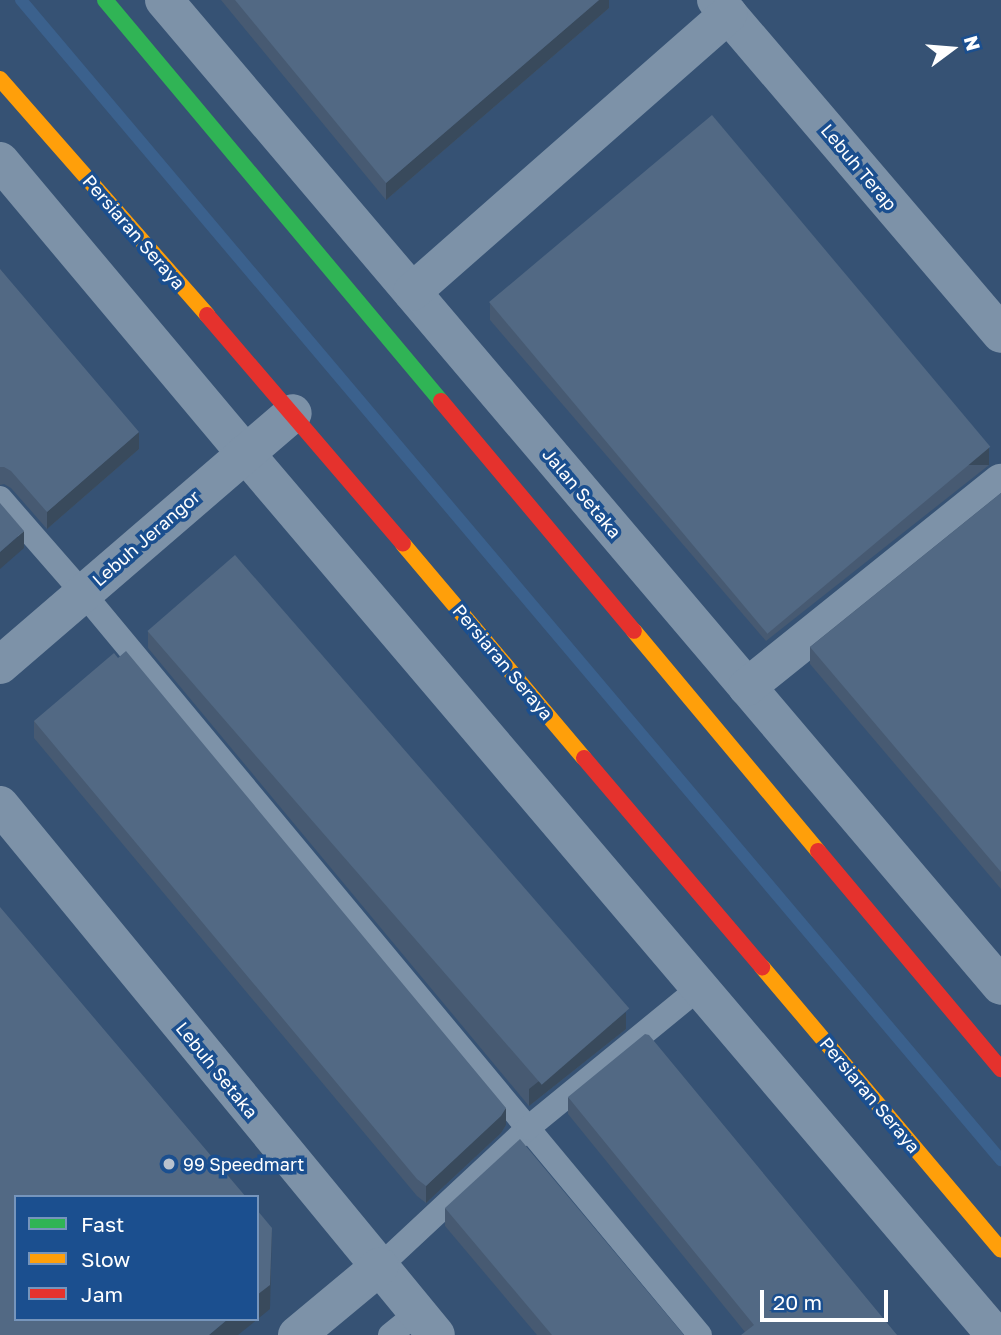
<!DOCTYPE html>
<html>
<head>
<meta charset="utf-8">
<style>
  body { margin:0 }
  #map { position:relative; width:1001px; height:1335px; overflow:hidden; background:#365274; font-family:"Golos Text",sans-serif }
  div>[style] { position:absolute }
  .stream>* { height:12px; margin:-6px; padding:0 6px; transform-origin:6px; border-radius:6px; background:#3b618d }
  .lane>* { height:24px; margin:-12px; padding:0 12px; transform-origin:12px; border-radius:12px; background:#7d92a8 }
  .street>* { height:38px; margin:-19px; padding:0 19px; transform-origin:19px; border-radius:19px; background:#7d92a8 }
  .fast>* { height:16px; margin:-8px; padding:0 8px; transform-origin:8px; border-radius:8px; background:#30b455 }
  .slow>* { height:16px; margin:-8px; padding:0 8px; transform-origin:8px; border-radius:8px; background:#ff9f0a }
  .jam>* { height:16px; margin:-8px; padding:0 8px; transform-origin:8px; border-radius:8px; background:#e5322d }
  .wall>* { inset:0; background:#475a72 }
  .shaded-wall>* { inset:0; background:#394a5c; transform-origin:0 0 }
  .building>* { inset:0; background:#526984; transform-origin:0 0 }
  .dots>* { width:19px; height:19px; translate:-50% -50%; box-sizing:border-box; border:4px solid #1b4f8f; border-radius:50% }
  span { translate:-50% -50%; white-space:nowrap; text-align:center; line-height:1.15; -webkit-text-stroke:7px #1b4f8f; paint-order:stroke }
  .street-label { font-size:18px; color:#fff }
  .poi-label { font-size:18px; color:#fff }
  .left { translate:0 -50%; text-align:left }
  .legend { position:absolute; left:14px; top:1195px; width:245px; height:126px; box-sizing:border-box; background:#1b4f8f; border:2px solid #7695bc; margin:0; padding:9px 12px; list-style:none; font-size:21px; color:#fff }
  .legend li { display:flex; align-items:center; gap:14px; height:35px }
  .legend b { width:35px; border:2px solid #7695bc }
  .north { position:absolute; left:917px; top:14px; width:70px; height:70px; -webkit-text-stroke:5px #1b4f8f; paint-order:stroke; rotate:74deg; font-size:19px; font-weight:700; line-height:28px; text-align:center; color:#fff }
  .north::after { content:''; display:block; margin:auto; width:24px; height:32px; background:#fff; clip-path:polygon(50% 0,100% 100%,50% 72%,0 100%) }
  .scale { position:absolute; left:760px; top:1290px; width:128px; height:32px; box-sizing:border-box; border:4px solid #fff; border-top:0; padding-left:9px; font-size:21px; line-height:24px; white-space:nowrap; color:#fff; -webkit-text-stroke:5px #1b4f8f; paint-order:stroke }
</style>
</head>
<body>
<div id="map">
  <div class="stream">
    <i style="left:21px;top:0;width:1519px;rotate:49.81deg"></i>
  </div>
  <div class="lane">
    <i style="left:0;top:498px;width:126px;rotate:48.9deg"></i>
    <i style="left:83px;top:593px;width:965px;rotate:50.26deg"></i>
    <i style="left:379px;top:1267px;width:204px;rotate:-43deg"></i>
    <i style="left:528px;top:1128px;width:221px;rotate:-39.3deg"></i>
    <i style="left:390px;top:1335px;width:35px;rotate:-39deg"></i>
  </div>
  <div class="street">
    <i style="left:164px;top:0;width:1293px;rotate:49.67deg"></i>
    <i style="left:716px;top:0;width:439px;rotate:49.5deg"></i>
    <i style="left:0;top:161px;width:381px;rotate:50deg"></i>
    <i style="left:245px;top:453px;width:1158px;rotate:49.62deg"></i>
    <i style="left:412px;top:292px;width:421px;rotate:-41.3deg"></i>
    <i style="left:0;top:665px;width:386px;rotate:-40.7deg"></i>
    <i style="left:747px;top:687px;width:326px;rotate:-38.8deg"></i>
    <i style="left:0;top:805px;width:686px;rotate:50.56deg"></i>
    <i style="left:297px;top:1335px;width:107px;rotate:-39.7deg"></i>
  </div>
  <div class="fast">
    <i style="left:105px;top:0;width:523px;rotate:50.04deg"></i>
  </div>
  <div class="slow">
    <i style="left:0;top:79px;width:314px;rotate:48.7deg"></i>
    <i style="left:403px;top:544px;width:280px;rotate:49.8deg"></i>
    <i style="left:634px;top:631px;width:287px;rotate:50.1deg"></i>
    <i style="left:762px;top:967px;width:370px;rotate:49.8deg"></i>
  </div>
  <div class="jam">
    <i style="left:207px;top:315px;width:301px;rotate:49.4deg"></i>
    <i style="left:441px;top:401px;width:300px;rotate:50deg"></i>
    <i style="left:584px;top:758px;width:275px;rotate:49.6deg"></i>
    <i style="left:818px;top:851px;width:285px;rotate:50deg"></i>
  </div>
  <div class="wall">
    <i style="clip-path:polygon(221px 0,609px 0,609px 8px,386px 200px)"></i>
    <i style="clip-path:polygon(0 269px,139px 449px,47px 529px,11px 488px,4px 484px,0 485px)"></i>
    <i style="clip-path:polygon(490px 303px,989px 465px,766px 641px,490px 320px)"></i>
    <i style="clip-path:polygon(1001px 493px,1001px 889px,810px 664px,810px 647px)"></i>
    <i style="clip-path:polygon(148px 631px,626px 1029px,529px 1106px,148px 648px)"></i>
    <i style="clip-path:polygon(118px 658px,506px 1125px,501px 1133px,426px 1203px,417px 1196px,34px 738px,34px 721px)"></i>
    <i style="clip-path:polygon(568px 1097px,897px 1335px,745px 1332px,568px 1114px)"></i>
    <i style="clip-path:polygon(445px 1208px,684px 1335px,537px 1335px,445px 1226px)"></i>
  </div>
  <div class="shaded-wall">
    <i style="clip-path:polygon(599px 0,609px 0,609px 8px,386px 200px,386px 183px)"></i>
    <i style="clip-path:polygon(139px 432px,139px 449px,47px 529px,47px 512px)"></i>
    <i style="left:989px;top:448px;width:17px;height:283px;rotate:90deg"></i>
    <i style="clip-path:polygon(24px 531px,24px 548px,0 569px,0 552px)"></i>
    <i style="clip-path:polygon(626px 1012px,626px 1029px,529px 1106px,529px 1089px)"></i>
    <i style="clip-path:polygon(506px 1108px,506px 1125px,501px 1133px,426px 1203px,426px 1186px)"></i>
    <i style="clip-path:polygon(272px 1228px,270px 1309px,238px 1335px,209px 1335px,228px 1319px,257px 1319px,257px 1295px)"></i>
  </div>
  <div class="building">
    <i style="clip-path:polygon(235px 0,599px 0,386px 183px)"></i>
    <i style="left:712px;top:115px;width:433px;height:291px;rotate:50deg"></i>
    <i style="clip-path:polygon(0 269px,139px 432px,47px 512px,11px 471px,4px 467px,0 467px)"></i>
    <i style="clip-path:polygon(1001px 493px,1001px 872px,810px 647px)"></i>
    <i style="clip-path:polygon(0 503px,24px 531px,0 552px)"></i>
    <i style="left:235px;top:555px;width:601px;height:116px;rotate:49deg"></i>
    <i style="clip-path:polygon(126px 651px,506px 1108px,501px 1116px,426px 1186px,417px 1179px,34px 721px,114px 653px,118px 658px)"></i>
    <i style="clip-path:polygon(0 907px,246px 1197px,16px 1197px,16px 1319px,228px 1319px,209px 1335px,0 1335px)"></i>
    <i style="clip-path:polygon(645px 1034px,649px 1035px,897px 1335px,741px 1335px,754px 1325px,568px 1097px)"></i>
    <i style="clip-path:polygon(520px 1139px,684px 1335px,552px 1335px,445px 1208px)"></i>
    <i style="clip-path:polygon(257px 1210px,272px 1228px,270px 1285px,257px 1295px)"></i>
  </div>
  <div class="dots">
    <i style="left:169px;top:1164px;background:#b9c2ce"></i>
  </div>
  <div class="street-label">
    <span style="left:859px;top:167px;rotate:50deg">Lebuh Terap</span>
    <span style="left:134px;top:232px;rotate:49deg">Persiaran Seraya</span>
    <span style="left:582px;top:493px;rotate:50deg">Jalan Setaka</span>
    <span style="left:146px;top:538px;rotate:-41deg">Lebuh Jerangor</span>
    <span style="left:503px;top:662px;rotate:50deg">Persiaran Seraya</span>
    <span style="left:217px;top:1070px;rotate:51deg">Lebuh Setaka</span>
    <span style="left:870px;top:1095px;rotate:50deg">Persiaran Seraya</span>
  </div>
  <div class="poi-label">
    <span class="left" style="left:183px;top:1164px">99 Speedmart</span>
  </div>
  <ul class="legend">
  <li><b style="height:9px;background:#30b455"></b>Fast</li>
  <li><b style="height:9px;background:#ff9f0a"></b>Slow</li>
  <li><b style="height:9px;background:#e5322d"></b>Jam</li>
  </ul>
  <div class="north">N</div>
  <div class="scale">20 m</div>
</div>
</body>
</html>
